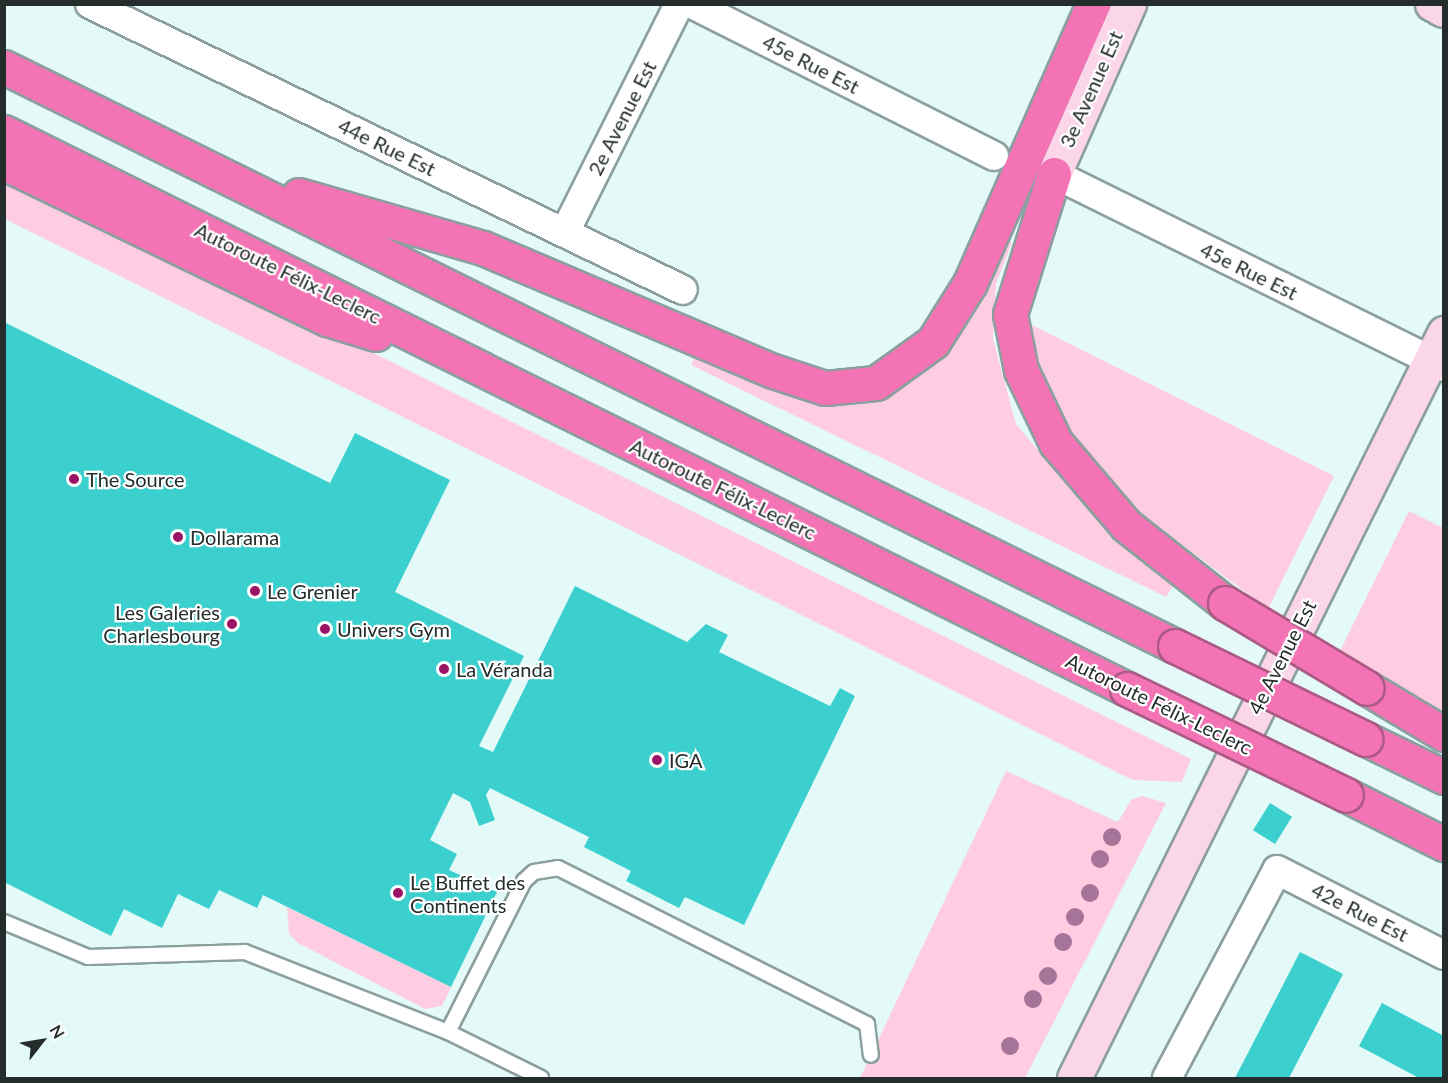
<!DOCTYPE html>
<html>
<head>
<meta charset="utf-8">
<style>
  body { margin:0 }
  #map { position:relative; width:1448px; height:1083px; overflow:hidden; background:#e3faf9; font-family:Lato,sans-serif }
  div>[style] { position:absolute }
  .green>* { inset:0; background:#fecde2 }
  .building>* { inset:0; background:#3bcfce; transform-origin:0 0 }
  .roads { filter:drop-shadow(2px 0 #8a9f9e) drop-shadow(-2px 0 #8a9f9e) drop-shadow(0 2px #8a9f9e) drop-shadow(0 -2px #8a9f9e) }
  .lane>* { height:14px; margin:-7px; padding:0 7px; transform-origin:7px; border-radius:7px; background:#fff }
  .street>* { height:28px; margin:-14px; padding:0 14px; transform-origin:14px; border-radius:14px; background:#fff }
  .secondary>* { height:33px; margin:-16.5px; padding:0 16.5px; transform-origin:16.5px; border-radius:16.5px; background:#fbd5e8 }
  .highway>* { height:33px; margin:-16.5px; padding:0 16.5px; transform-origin:16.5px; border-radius:16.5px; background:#f373b4 }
  .bridges { filter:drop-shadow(2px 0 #ab5a84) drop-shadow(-2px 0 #ab5a84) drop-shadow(0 2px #ab5a84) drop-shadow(0 -2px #ab5a84) }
  .highway-bridge>* { height:33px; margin:-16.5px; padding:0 16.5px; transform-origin:16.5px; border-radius:16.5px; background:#f373b4 }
  .trees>* { width:18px; height:18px; margin:-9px; border-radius:50%; background:#a67399 }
  .dots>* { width:16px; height:16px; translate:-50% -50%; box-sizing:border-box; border:3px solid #fff; border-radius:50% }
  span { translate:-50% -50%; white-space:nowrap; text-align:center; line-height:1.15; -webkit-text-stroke:4.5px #fff; paint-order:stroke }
  .street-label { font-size:20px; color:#242d2c }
  .poi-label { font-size:20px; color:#242d2c }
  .left { translate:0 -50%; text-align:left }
  .right { translate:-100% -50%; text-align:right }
  .frame { position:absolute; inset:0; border:6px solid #242d2c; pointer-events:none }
  .north { position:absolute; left:12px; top:1011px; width:60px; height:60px; -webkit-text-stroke:4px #fff; paint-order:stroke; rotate:59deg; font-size:16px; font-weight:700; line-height:24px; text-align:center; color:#242d2c }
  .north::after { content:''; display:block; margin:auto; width:21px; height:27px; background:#242d2c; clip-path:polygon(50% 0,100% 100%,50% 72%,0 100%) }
</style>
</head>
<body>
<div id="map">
  <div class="green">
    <i style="clip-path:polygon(4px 178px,315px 324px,1191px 759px,1182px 782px,1133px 780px,5px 219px)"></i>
    <i style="clip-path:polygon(1005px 240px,1012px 243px,996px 284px,993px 339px,1016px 424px,1081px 501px,1175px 583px,1166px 597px,691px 365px,695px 356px,805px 397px,882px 389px)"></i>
    <i style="clip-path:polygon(1030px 324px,1334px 476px,1268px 609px,1133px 508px,1065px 432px,1035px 381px)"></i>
    <i style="clip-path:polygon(1409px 511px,1443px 528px,1443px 713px,1339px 653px)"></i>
    <i style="clip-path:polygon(1006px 771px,1118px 822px,1131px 800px,1142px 796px,1166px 803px,1025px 1078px,860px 1078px)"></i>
    <i style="clip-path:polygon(287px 907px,451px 987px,442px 1006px,425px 1009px,298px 943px,289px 934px)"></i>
  </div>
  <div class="building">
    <i style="clip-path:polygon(4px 322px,330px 483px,355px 433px,450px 480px,395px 592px,524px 656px,479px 746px,493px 752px,575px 586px,687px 642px,706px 624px,728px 635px,719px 652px,830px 706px,840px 688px,855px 696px,744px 925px,685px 897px,679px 908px,626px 881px,631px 871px,584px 847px,589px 837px,490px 788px,486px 795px,495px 820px,479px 826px,470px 802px,453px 793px,430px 840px,457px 854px,449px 870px,497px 892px,451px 987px,263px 895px,257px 908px,219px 890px,209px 909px,178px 894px,162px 928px,124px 909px,111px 936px,4px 882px)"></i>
    <i style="left:1270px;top:803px;width:26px;height:32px;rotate:32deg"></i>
    <i style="clip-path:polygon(1300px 952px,1343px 974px,1289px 1078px,1235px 1078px)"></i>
    <i style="clip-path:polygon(1382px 1003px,1444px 1036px,1444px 1078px,1419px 1078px,1359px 1046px)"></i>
  </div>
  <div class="roads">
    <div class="lane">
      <i style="left:4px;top:922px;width:91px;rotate:22.6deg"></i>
      <i style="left:88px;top:957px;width:157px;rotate:-1.8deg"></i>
      <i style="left:245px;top:952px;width:218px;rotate:21.5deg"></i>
      <i style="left:448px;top:1032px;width:104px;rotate:26.3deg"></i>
      <i style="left:448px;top:1032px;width:169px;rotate:-63.3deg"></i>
      <i style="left:524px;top:881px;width:13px;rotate:-42deg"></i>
      <i style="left:534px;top:872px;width:24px;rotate:-9deg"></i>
      <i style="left:558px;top:868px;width:346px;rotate:26.8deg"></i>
      <i style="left:867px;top:1024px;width:31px;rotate:83deg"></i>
    </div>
    <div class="street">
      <i style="left:90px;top:4px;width:658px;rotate:25.75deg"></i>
      <i style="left:692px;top:4px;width:338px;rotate:26.7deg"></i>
      <i style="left:1054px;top:174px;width:435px;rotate:26.3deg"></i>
      <i style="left:565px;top:232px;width:255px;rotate:-63.4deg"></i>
      <i style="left:1167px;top:1078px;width:235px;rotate:-62.1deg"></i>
      <i style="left:1277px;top:870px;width:187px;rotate:27deg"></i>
    </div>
    <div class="secondary">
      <i style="left:1432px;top:4px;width:13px;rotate:27deg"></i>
      <i style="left:1054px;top:174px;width:186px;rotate:-66.2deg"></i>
      <i style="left:1074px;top:1078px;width:832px;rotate:-63.59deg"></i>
    </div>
    <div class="highway">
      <i style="left:4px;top:67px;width:1306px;rotate:26.31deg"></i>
      <i style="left:4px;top:132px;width:1254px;rotate:26.38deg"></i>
      <i style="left:4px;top:163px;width:359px;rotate:25.8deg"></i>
      <i style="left:327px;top:319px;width:51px;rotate:17deg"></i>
      <i style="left:1054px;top:174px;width:147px;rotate:107.4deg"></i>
      <i style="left:1010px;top:314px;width:57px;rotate:78.9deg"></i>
      <i style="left:1021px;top:370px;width:81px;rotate:64.4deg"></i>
      <i style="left:1056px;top:443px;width:109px;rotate:49.5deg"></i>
      <i style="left:1127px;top:526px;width:125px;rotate:38.2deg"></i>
      <i style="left:299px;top:195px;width:191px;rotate:16.1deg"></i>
      <i style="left:483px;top:248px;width:315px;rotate:23deg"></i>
      <i style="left:773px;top:371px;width:55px;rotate:18.1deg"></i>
      <i style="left:825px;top:388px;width:51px;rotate:-5.6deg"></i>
      <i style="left:876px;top:383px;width:70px;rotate:-35.7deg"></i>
      <i style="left:933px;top:342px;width:70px;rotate:-57.9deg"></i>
      <i style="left:970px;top:283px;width:305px;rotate:-66.2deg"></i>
      <i style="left:1367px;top:688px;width:90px;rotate:30.9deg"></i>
      <i style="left:1366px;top:739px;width:87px;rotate:26deg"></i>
      <i style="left:1346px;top:795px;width:110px;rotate:26.6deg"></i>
    </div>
  </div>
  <div class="bridges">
    <div class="highway-bridge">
      <i style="left:1225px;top:603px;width:165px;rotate:30.9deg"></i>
      <i style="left:1175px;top:646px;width:212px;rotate:26deg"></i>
      <i style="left:1127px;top:689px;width:243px;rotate:25.8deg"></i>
    </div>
  </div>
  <div class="trees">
    <i style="left:1112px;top:837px"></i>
    <i style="left:1100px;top:859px"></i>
    <i style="left:1090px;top:893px"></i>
    <i style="left:1075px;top:917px"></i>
    <i style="left:1063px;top:942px"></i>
    <i style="left:1048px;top:976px"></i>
    <i style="left:1033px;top:999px"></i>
    <i style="left:1010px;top:1046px"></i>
  </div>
  <div class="dots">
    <i style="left:74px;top:479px;background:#9a1365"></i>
    <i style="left:178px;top:537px;background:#9a1365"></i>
    <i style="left:255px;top:591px;background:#9a1365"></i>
    <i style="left:232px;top:624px;background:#9a1365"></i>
    <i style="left:325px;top:629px;background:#9a1365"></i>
    <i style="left:444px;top:669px;background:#9a1365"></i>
    <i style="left:657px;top:760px;background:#9a1365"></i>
    <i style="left:398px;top:893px;background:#9a1365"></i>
  </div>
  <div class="street-label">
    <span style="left:811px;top:64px;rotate:27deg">45e Rue Est</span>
    <span style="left:1091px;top:89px;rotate:-66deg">3e Avenue Est</span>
    <span style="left:622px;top:118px;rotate:-63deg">2e Avenue Est</span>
    <span style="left:387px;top:147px;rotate:26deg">44e Rue Est</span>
    <span style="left:1249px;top:271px;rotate:26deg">45e Rue Est</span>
    <span style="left:288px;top:273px;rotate:26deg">Autoroute Félix-Leclerc</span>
    <span style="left:723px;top:489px;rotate:26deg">Autoroute Félix-Leclerc</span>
    <span style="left:1282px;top:657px;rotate:-63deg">4e Avenue Est</span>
    <span style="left:1159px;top:704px;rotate:26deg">Autoroute Félix-Leclerc</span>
    <span style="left:1360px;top:912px;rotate:27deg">42e Rue Est</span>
  </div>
  <div class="poi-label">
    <span class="left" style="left:86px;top:479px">The Source</span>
    <span class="left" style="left:190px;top:537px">Dollarama</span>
    <span class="left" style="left:267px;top:591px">Le Grenier</span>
    <span class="right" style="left:220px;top:624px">Les Galeries<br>Charlesbourg</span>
    <span class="left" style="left:337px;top:629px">Univers Gym</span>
    <span class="left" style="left:456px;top:669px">La Véranda</span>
    <span class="left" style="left:669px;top:760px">IGA</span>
    <span class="left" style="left:410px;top:894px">Le Buffet des<br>Continents</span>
  </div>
  <div class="frame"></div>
  <div class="north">N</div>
</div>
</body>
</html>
